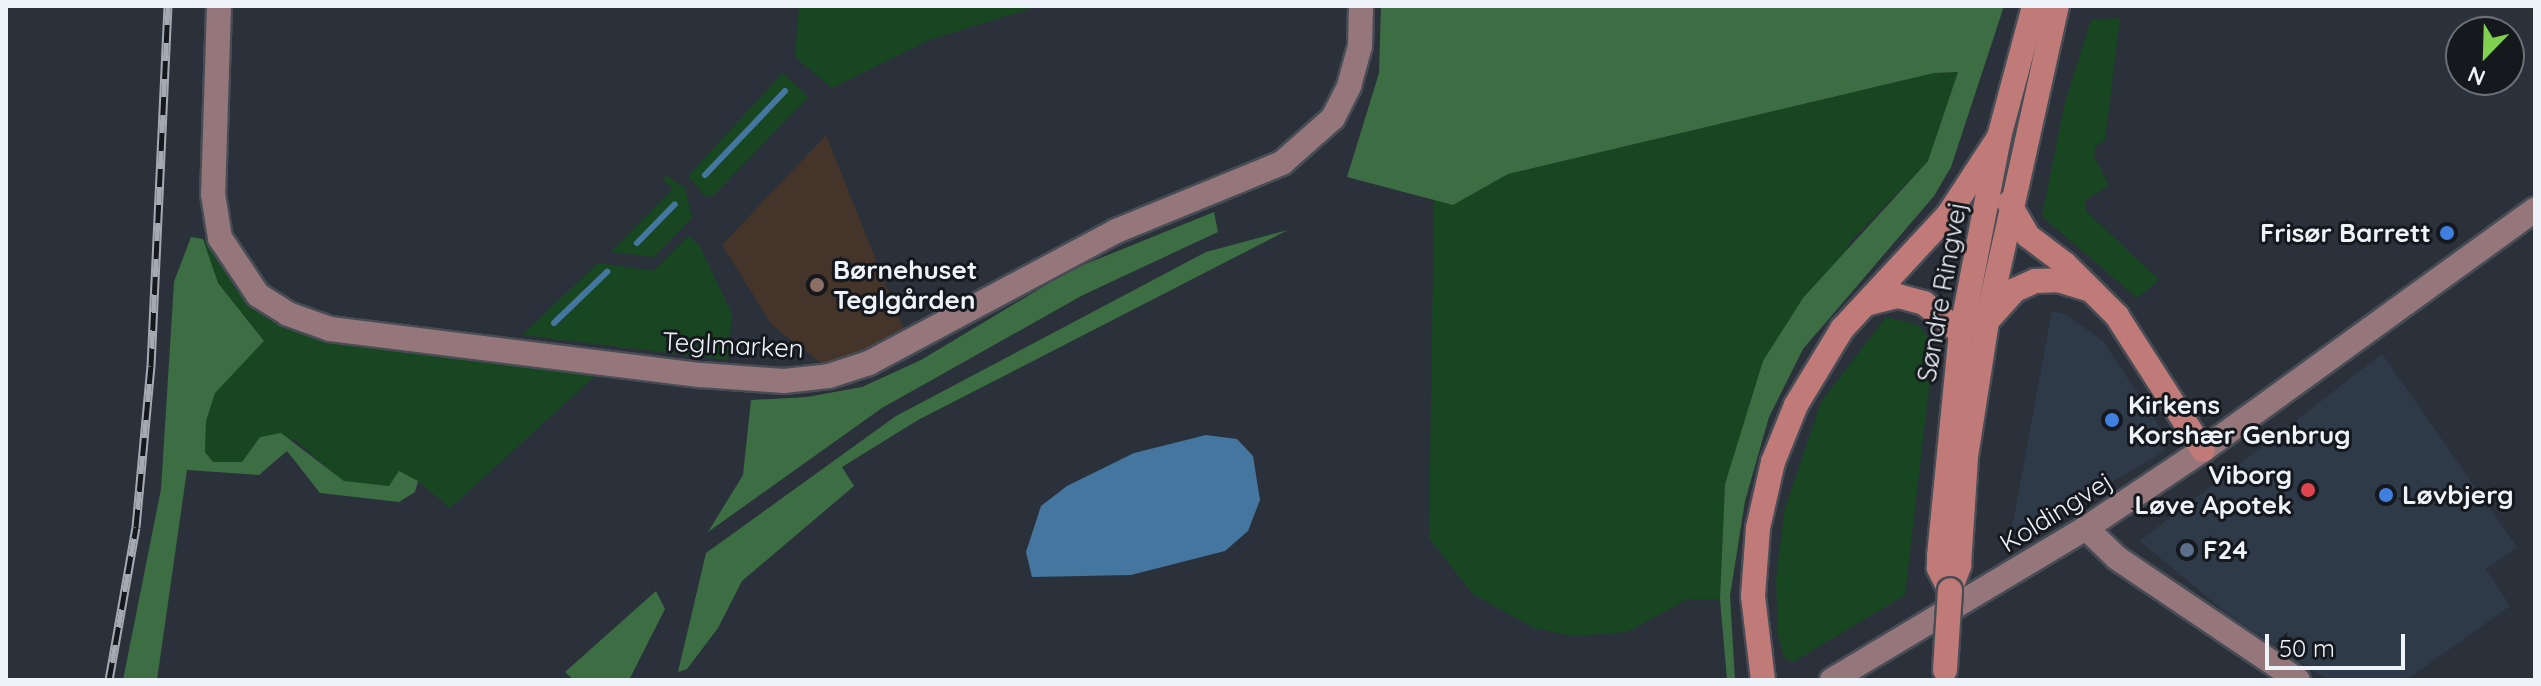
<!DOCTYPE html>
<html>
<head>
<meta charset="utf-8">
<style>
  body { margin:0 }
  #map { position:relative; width:2541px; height:686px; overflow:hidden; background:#2a313a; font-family:Quicksand,sans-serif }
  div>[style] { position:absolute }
  .built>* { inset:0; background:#2f3a49 }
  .education>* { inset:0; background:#443429 }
  .green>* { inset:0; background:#184621 }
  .forest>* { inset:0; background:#3d6d43 }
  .water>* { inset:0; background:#44769f }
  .stream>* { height:6px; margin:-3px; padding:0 3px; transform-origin:3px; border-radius:3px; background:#44769f }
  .roads { filter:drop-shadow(2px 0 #474c55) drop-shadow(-2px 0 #474c55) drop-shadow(0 2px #474c55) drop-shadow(0 -2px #474c55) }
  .secondary>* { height:24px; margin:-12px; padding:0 12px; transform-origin:12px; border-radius:12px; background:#95767b }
  .primary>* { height:24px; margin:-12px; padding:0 12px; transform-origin:12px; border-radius:12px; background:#c07a77 }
  .rail>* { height:9px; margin-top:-4.5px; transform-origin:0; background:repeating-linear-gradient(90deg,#15181d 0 18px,#a5aab2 0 36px); box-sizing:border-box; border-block:2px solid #a5aab2 }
  .bridges { filter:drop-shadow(2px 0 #474c55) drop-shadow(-2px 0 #474c55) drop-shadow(0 2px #474c55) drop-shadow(0 -2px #474c55) }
  .primary-bridge>* { height:24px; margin:-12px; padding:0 12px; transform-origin:12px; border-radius:12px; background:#c07a77 }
  .dots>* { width:22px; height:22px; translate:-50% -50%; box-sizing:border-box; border:4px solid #15181d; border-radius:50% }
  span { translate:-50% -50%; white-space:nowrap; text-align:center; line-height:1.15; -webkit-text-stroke:6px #15181d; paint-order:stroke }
  .poi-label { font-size:26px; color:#eef2f9; font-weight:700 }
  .right { translate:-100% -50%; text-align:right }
  .left { translate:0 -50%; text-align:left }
  .street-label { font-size:26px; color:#eef2f9 }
  .frame { position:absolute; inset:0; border:8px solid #eef2f9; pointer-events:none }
  .north { position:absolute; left:2445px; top:16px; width:80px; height:80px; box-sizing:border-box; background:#15181d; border:2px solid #6c6f75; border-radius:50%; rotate:203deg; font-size:22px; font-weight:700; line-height:32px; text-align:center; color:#eef2f9 }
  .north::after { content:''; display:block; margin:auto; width:28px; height:36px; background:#81d050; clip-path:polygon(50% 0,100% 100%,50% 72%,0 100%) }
  .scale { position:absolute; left:2265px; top:634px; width:140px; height:36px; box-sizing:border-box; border:4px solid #eef2f9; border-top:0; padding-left:10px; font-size:24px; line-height:28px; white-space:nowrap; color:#eef2f9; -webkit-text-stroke:6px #15181d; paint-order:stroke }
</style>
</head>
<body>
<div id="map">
  <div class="built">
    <i style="clip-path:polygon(2052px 311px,2065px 314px,2103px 341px,2169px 441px,2163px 452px,2022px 535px,2012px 528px)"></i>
    <i style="clip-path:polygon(2382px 354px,2517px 547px,2486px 569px,2510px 606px,2406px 680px,2327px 680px,2225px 612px,2140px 541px)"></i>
  </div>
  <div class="education">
    <i style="clip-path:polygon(826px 135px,906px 335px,861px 356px,822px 364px,772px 325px,722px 245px)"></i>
  </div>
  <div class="green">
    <i style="clip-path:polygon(799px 6px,1039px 6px,929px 40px,832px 88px,795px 57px)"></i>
    <i style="clip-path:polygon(2120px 18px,2105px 140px,2095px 147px,2094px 157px,2109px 185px,2085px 200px,2086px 211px,2159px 280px,2137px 298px,2042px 216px,2064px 106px,2091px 20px)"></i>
    <i style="clip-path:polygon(1958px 72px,1928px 161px,1850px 242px,1725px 484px,1720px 599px,1688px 599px,1627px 632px,1572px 636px,1534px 628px,1473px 594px,1429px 538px,1434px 200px,1453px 205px,1508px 174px,1934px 73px)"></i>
    <i style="clip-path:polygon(783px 73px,808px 97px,713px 196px,705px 196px,688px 176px)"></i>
    <i style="clip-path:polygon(666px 175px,685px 188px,692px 218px,654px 257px,611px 252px,673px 189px,663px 179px)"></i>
    <i style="clip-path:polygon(688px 236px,699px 245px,732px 314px,728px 360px,522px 335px,598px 263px,654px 271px)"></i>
    <i style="clip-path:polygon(203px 239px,219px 253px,235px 289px,267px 319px,315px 336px,595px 376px,450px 508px,418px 481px,399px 472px,389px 486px,343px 481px,294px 439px,260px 437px,243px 462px,213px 462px,205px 452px,206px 420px,215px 392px,264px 341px,218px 283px)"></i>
    <i style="clip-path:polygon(1886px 317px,1918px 325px,1934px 344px,1905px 595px,1793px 662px,1784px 657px,1778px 635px,1776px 580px,1784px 512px,1821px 402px)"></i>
  </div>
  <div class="forest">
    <i style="clip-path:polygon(1381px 6px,2004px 6px,1951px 167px,1934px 196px,1803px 349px,1769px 417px,1745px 501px,1730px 596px,1735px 680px,1727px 680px,1720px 599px,1725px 484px,1763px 361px,1803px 298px,1928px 161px,1958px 72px,1934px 73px,1508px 174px,1453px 205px,1347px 177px,1379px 73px)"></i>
    <i style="clip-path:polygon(1214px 212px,1218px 232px,1083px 295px,882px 408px,708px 532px,743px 475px,751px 400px,807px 397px,862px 387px,921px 360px,1071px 270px)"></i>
    <i style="clip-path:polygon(1288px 230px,918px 420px,842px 467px,854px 486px,742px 581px,718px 628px,687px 669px,678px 672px,706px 553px,896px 416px,1206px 252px)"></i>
    <i style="clip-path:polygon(191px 237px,203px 239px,218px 283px,264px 341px,215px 393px,206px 421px,205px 452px,213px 462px,242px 462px,260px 437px,281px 433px,344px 481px,389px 486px,399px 471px,418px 481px,415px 492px,399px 502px,320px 493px,287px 451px,259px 475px,187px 470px,157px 680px,123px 680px,161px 489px,174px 282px)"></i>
    <i style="clip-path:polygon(656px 591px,665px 609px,629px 680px,574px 680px,565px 672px)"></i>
  </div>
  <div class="water">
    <i style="clip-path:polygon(1206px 435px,1237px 439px,1253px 456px,1260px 500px,1248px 531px,1225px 551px,1131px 575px,1032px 577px,1026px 552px,1041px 506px,1067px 486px,1134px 453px)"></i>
  </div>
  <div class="stream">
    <i style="left:705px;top:175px;width:116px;rotate:-46.4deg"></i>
    <i style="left:637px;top:243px;width:54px;rotate:-45.7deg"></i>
    <i style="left:554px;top:323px;width:74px;rotate:-43.9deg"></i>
  </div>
  <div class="roads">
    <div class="secondary">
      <i style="left:219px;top:6px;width:188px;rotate:91.8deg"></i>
      <i style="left:213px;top:194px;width:45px;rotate:81deg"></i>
      <i style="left:220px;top:238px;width:69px;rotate:56.3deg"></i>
      <i style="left:258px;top:295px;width:36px;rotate:32deg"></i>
      <i style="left:288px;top:314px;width:45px;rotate:19.7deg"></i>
      <i style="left:330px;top:329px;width:374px;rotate:7.1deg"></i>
      <i style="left:701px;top:375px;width:83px;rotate:4.1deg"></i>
      <i style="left:784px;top:381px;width:45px;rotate:-6.3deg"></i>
      <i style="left:829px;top:376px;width:42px;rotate:-18deg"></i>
      <i style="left:869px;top:363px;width:280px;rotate:-28.1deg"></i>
      <i style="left:1116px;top:231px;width:179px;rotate:-22.3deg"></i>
      <i style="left:1282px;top:163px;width:68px;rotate:-41.4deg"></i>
      <i style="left:1333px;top:118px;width:36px;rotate:-63deg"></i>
      <i style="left:1349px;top:86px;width:41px;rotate:-74.6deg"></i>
      <i style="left:1360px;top:46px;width:40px;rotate:-88.6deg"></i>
      <i style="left:2086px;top:528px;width:43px;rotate:44.1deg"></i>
      <i style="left:2117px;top:558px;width:218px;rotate:34deg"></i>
      <i style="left:1832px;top:680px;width:296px;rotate:-30.9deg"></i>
      <i style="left:2086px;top:528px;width:141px;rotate:-33.7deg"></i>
      <i style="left:2203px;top:450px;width:410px;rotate:-35.9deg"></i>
    </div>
    <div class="primary">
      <i style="left:2009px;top:203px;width:38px;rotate:60deg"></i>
      <i style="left:2028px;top:236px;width:46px;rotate:37.1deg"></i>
      <i style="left:2065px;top:264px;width:74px;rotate:45deg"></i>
      <i style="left:2117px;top:316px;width:159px;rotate:57.3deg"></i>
      <i style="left:1869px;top:303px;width:30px;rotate:-14deg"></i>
      <i style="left:1898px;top:296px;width:27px;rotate:15deg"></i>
      <i style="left:1924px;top:303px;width:48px;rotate:39deg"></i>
      <i style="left:1988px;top:320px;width:40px;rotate:-48deg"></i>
      <i style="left:2015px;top:290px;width:22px;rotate:-24deg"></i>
      <i style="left:2035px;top:281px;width:23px;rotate:-2deg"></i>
      <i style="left:2058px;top:280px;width:30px;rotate:17deg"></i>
      <i style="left:1950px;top:590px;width:25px;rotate:-117deg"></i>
      <i style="left:1939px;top:568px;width:12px;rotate:-90deg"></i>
      <i style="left:1939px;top:556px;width:224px;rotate:-84.4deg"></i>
      <i style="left:1961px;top:333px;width:200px;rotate:-79deg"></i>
      <i style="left:1999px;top:137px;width:136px;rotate:-75deg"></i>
      <i style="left:1950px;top:590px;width:26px;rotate:-69deg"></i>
      <i style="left:1959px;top:566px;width:109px;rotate:-86.3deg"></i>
      <i style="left:1966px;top:457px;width:138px;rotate:-81.2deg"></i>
      <i style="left:1987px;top:321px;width:323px;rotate:-77.5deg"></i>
      <i style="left:1763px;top:680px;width:85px;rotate:-96.8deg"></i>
      <i style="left:1753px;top:596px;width:68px;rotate:-85.8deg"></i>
      <i style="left:1758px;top:528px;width:68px;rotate:-77.2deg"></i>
      <i style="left:1773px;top:462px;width:61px;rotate:-68deg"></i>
      <i style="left:1796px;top:405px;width:89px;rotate:-58.8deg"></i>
      <i style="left:1842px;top:329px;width:156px;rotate:-47.1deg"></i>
      <i style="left:1948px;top:215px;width:93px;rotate:-56.8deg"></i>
    </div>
  </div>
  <div class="rail">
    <i style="left:109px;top:680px;width:155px;rotate:-80deg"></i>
    <i style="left:136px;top:527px;width:162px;rotate:-84.7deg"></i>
    <i style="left:151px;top:366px;width:360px;rotate:-87.3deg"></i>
  </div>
  <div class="bridges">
    <div class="primary-bridge">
      <i style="left:1945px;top:670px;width:80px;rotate:-86.4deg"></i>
    </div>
  </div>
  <div class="dots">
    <i style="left:2447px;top:233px;background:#3f7fe0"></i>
    <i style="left:817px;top:285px;background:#8d6e63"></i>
    <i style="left:2112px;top:420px;background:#3f7fe0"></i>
    <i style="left:2308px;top:490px;background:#e0444e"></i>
    <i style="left:2386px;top:495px;background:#3f7fe0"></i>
    <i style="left:2187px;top:550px;background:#5c6f8a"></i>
  </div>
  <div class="poi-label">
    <span class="right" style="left:2431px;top:233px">Frisør Barrett</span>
    <span class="left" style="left:833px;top:285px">Børnehuset<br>Teglgården</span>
    <span class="left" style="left:2128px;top:420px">Kirkens<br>Korshær Genbrug</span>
    <span class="right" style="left:2292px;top:490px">Viborg<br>Løve Apotek</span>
    <span class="left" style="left:2402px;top:495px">Løvbjerg</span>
    <span class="left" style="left:2203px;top:550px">F24</span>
  </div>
  <div class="street-label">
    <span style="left:1942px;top:292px;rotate:-80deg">Søndre Ringvej</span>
    <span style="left:733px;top:345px;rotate:3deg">Teglmarken</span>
    <span style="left:2056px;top:512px;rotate:-32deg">Koldingvej</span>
  </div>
  <div class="frame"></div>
  <div class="north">N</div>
  <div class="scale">50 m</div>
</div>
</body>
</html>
